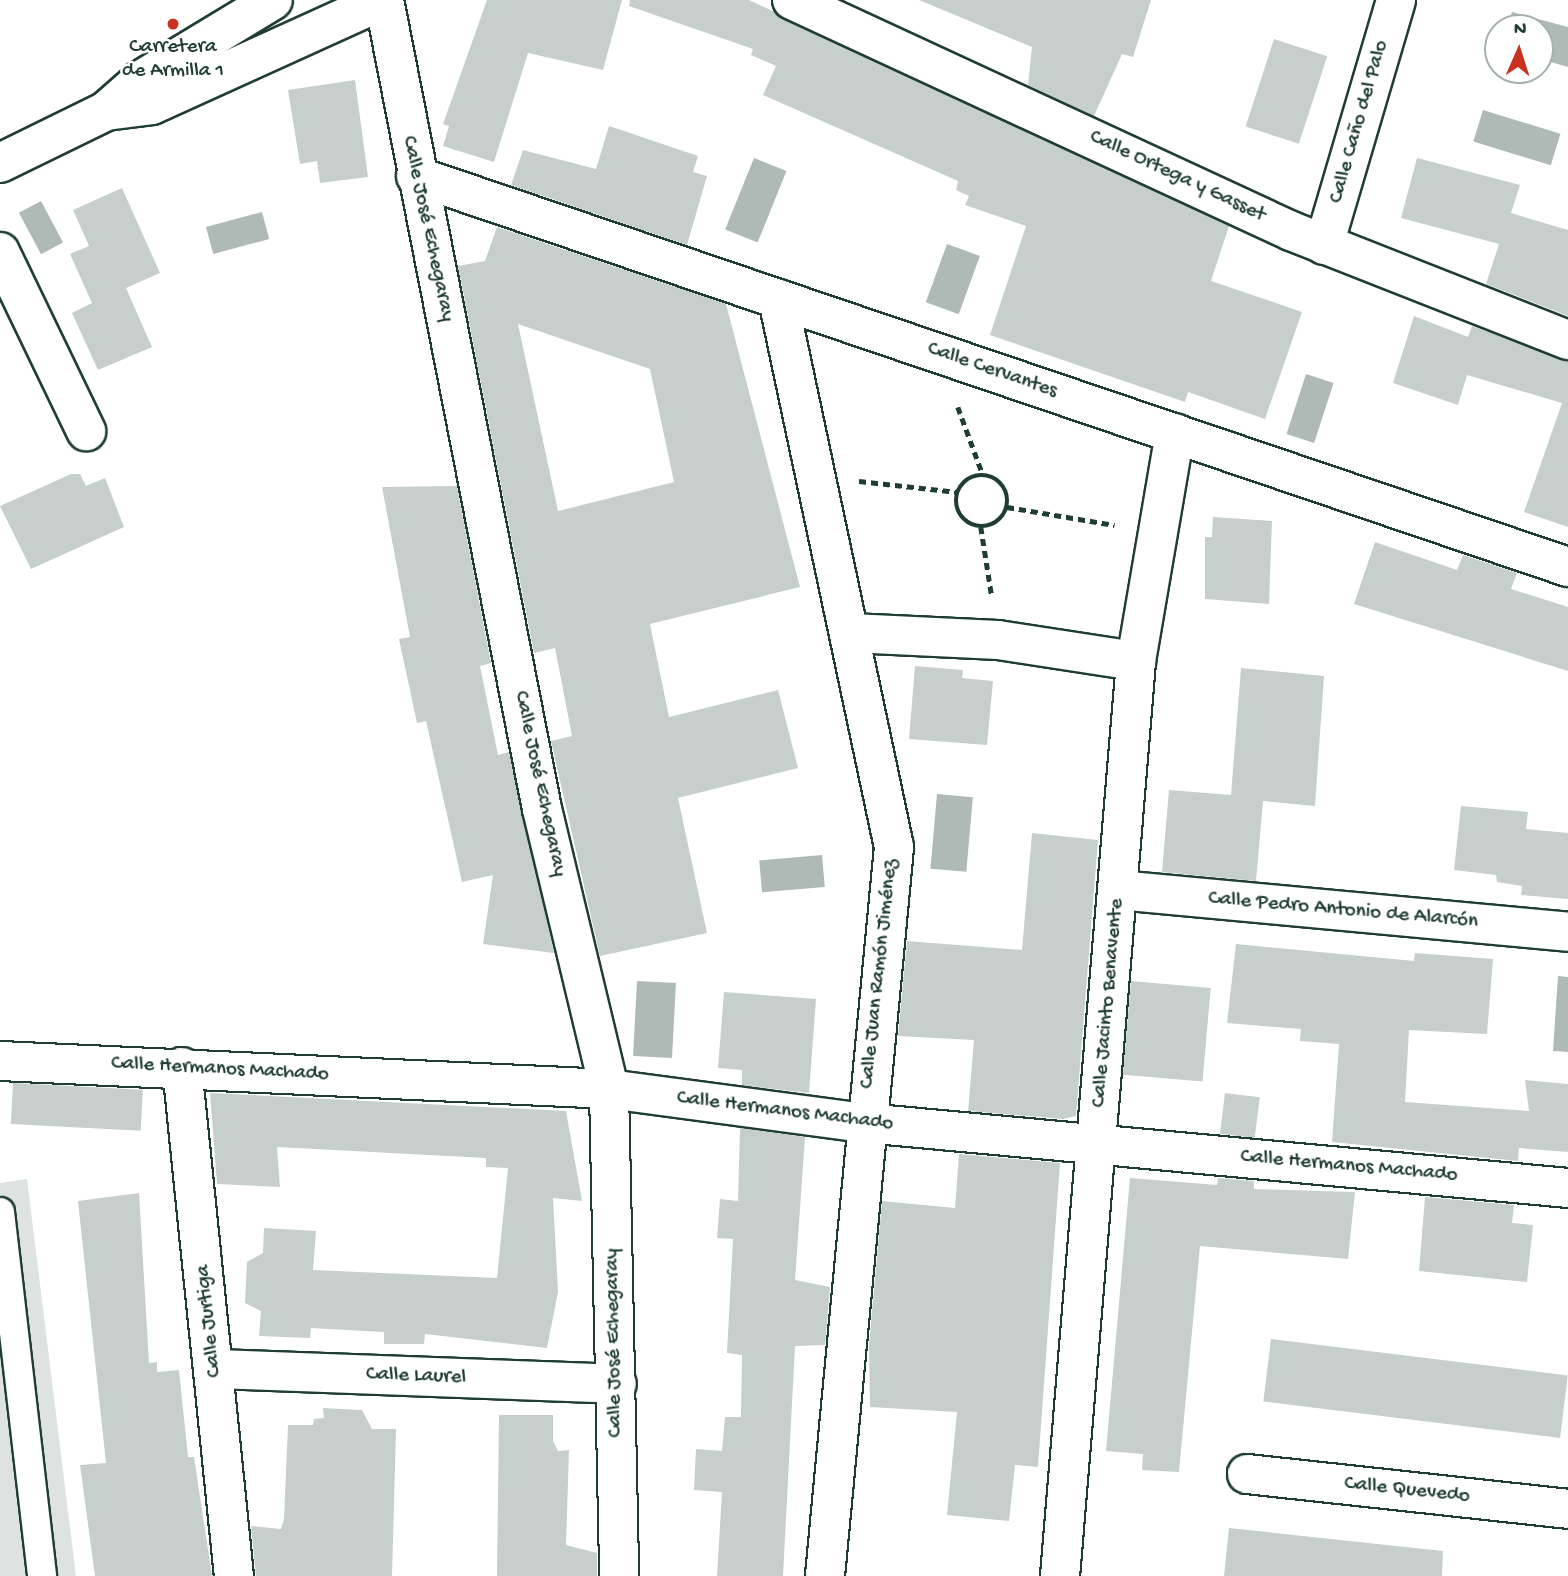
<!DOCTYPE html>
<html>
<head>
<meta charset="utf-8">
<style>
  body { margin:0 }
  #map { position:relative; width:1568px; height:1576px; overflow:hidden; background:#fff; font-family:"Gochi Hand",sans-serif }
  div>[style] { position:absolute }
  .green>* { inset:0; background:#dee3e2 }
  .water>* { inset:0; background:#afbab7; transform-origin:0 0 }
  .building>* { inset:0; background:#c7cfcc; transform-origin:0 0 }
  .path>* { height:4.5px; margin-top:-2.25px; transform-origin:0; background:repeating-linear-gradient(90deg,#1f3d34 0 7px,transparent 0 12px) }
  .path>.ring { margin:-2.25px; padding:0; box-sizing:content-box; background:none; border:4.5px solid #1f3d34; border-radius:50% }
  .roads { filter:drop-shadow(2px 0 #1f3d34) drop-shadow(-2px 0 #1f3d34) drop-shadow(0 2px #1f3d34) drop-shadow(0 -2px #1f3d34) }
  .service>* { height:28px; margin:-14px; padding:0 14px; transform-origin:14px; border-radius:14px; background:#fff }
  .minor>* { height:38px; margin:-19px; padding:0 19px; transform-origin:19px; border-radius:19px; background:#fff }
  .tertiary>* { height:38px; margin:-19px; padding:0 19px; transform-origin:19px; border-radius:19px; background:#fff }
  .dots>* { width:19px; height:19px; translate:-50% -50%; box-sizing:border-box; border:4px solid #fff; border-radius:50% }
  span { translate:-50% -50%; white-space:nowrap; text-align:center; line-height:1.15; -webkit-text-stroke:5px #fff; paint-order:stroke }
  .poi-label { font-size:21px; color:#1f3d34 }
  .street-label { font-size:21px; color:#1f3d34 }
  .north { position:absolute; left:1484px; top:14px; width:70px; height:70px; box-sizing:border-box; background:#fff; border:2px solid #a5b1ae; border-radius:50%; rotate:3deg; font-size:19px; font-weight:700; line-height:28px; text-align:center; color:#1f3d34 }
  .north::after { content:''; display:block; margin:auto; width:24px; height:32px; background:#c8321e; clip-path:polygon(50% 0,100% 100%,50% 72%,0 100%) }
</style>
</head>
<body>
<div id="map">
  <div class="green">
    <i style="clip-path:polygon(27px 1179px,76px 1576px,0 1576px,0 1183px)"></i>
  </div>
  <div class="water">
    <i style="clip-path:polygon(1512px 12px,1568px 27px,1568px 67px,1540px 59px,1540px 28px,1507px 28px)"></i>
    <i style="left:1483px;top:110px;width:81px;height:33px;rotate:17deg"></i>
    <i style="left:754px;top:158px;width:35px;height:77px;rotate:22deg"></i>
    <i style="left:41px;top:201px;width:47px;height:25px;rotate:62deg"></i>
    <i style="left:262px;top:212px;width:28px;height:58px;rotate:75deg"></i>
    <i style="left:947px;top:244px;width:35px;height:62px;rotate:20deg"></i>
    <i style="left:1306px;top:374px;width:29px;height:63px;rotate:18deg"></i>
    <i style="left:937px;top:794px;width:36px;height:75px;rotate:5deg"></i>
    <i style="left:822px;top:855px;width:32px;height:63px;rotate:85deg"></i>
    <i style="clip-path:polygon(1558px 976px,1568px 977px,1568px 1052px,1553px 1051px)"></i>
    <i style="left:637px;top:981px;width:39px;height:75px;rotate:3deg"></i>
  </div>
  <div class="building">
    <i style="clip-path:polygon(487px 0,622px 0,603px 70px,528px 53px,494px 162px,443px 146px,449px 126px,443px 124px)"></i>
    <i style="clip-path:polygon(630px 0,749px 0,1229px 226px,1211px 281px,1302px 312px,1265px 419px,1188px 392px,1185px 402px,990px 335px,1026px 226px,965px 205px,969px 196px,956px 190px,958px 181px,763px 95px,776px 66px,751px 55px,753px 49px,629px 6px)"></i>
    <i style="clip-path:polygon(919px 0,1151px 0,1133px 57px,1122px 54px,1094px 116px,1028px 85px,1032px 47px)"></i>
    <i style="left:1274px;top:39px;width:56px;height:92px;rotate:18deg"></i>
    <i style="clip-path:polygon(355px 80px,368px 177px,320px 183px,317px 161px,300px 164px,288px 90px)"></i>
    <i style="clip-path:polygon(609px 126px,698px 156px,693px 172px,707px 176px,687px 245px,511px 185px,523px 150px,596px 169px)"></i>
    <i style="clip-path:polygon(1417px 158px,1520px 185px,1511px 213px,1568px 230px,1568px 316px,1486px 284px,1499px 244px,1401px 218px)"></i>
    <i style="clip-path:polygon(122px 188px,160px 273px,126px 288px,152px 347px,98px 370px,72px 313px,92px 303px,70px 254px,89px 246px,73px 210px)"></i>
    <i style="clip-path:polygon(evenodd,497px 227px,726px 304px,800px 587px,650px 624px,669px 717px,778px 690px,798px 768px,678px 798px,707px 933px,600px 956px,551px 741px,572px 736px,555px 648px,534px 653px,458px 266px,485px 261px,497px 227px,518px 324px,650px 369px,674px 482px,558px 511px,518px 324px)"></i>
    <i style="clip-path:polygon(1414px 316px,1468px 337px,1472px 326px,1568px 361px,1568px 527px,1524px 512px,1562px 403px,1467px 375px,1458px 405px,1393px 383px)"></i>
    <i style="clip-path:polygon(71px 474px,80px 474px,86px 486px,105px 478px,124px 527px,31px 569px,0 506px)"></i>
    <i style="clip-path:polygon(457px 486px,491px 663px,480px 666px,498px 755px,509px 752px,554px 953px,483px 944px,493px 875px,462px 882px,426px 721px,417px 723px,399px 639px,410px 637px,382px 487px)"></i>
    <i style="clip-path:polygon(1213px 517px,1272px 521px,1269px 604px,1205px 599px,1205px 537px,1212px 537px)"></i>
    <i style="clip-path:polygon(1375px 542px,1457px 570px,1463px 555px,1517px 573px,1511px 589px,1568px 607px,1568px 671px,1354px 604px)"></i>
    <i style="clip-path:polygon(915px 666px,963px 670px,962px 678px,993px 681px,987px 745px,909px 739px)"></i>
    <i style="clip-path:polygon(1241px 668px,1324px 676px,1315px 806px,1263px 801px,1256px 881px,1162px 872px,1169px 790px,1231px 795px)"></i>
    <i style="clip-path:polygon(1461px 806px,1528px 812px,1526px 829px,1568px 833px,1568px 899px,1521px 895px,1522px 886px,1497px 882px,1496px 875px,1454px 870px)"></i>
    <i style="clip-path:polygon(1032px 833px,1098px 840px,1076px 1116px,1063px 1119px,968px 1111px,974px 1040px,898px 1036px,907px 941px,1022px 950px)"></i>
    <i style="clip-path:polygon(1236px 944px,1414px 961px,1415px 953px,1493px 959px,1487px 1034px,1409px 1030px,1405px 1102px,1529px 1111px,1525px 1080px,1568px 1084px,1568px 1152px,1519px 1148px,1518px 1161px,1332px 1142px,1339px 1044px,1300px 1041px,1301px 1029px,1227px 1023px)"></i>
    <i style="left:1131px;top:981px;width:80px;height:94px;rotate:5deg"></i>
    <i style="clip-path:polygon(724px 992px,816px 999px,809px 1093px,742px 1085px,742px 1070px,718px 1068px)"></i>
    <i style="left:13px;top:1083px;width:130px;height:41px;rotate:3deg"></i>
    <i style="clip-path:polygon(210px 1093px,566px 1111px,582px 1201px,553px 1198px,558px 1292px,547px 1348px,425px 1334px,424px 1344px,384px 1344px,384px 1332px,311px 1328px,310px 1338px,259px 1336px,261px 1311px,245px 1303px,247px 1262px,263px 1253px,264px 1228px,316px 1231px,313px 1270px,497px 1278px,508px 1168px,486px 1167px,486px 1158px,277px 1147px,280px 1187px,217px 1184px)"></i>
    <i style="left:1225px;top:1093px;width:35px;height:41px;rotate:7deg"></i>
    <i style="clip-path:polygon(740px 1128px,805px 1137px,795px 1280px,830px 1287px,825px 1345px,795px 1346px,783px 1576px,717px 1576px,722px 1492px,694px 1490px,696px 1449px,722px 1451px,725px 1417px,741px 1417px,742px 1355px,727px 1353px,733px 1239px,717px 1238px,720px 1199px,738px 1201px)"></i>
    <i style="clip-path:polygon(959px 1154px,1060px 1163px,1038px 1467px,1015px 1465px,1009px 1521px,947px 1515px,957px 1412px,870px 1407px,869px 1345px,882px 1201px,955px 1208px)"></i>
    <i style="clip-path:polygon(1130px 1178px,1217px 1185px,1218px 1178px,1254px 1181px,1254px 1189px,1355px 1192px,1348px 1259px,1200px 1246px,1179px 1472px,1142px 1470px,1143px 1454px,1106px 1451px)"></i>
    <i style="clip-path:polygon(139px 1193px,149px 1363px,157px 1362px,157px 1372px,179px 1370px,188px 1457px,194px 1457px,212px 1576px,95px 1576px,80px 1465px,106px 1463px,78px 1201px)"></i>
    <i style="clip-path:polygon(1425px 1197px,1514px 1205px,1512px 1223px,1533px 1225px,1527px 1282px,1419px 1271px)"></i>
    <i style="left:1271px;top:1339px;width:299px;height:63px;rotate:7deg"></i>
    <i style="clip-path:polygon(323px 1408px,362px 1410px,372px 1429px,396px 1429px,392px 1576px,256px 1576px,251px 1526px,281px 1529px,284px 1519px,288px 1425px,313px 1425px,314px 1419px,324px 1418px)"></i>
    <i style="clip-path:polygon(499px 1415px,553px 1415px,553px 1441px,558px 1451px,569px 1450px,566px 1545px,597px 1553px,597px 1576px,497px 1576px)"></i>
    <i style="clip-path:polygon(1229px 1528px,1443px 1551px,1442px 1576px,1224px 1576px)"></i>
  </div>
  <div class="path">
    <i style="left:958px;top:407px;width:72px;rotate:69.8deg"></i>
    <i class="ring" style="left:956px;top:475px;width:47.5px;height:47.5px"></i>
    <i style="left:859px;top:481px;width:99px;rotate:6.4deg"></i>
    <i style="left:1007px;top:507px;width:109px;rotate:9.5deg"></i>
    <i style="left:981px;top:527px;width:71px;rotate:81.1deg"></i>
  </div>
  <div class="roads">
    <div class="service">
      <i style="left:0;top:1212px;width:366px;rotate:83.4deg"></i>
    </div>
    <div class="minor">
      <i style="left:384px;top:0;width:824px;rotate:78.95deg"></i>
      <i style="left:542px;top:809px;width:288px;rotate:76.5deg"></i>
      <i style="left:609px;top:1089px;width:487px;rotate:88.8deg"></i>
      <i style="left:416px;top:176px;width:1217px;rotate:18.75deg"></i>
      <i style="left:1324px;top:245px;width:255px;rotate:-73.6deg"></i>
      <i style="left:0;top:252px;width:199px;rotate:64.3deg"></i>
      <i style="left:778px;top:299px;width:560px;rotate:78.05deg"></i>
      <i style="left:894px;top:847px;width:732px;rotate:95.41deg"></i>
      <i style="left:851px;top:633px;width:147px;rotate:2.7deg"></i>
      <i style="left:998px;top:640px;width:140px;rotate:8.7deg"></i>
      <i style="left:1118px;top:890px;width:452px;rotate:5.3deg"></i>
      <i style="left:0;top:1061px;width:610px;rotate:2.63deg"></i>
      <i style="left:609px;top:1089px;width:258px;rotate:7.6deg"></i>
      <i style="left:865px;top:1123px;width:706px;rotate:5.28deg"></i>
      <i style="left:182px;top:1067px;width:512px;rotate:84.17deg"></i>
      <i style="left:216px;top:1369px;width:401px;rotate:2.1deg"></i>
      <i style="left:1247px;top:1474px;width:323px;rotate:6.2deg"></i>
      <i style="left:1060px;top:1576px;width:918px;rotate:-85.25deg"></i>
      <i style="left:1136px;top:661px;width:231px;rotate:-80.3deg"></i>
    </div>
    <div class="tertiary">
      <i style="left:792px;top:0;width:550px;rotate:24.84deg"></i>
      <i style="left:1291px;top:231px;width:298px;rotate:21.5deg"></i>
      <i style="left:106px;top:111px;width:46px;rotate:-7.4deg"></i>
      <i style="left:152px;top:105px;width:254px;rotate:-24.4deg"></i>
      <i style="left:0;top:163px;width:118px;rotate:-26.1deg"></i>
      <i style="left:106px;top:111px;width:47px;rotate:-41.5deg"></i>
      <i style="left:141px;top:80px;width:154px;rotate:-31.2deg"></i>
    </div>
  </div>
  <div class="dots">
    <i style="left:173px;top:24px;background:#c8321e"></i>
  </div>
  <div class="poi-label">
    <span style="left:173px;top:60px">Carretera<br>de Armilla 1</span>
  </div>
  <div class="street-label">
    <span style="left:1360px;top:122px;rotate:-74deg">Calle Caño del Palo</span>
    <span style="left:1177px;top:177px;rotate:25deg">Calle Ortega y Gasset</span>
    <span style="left:427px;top:229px;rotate:78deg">Calle José Echegaray</span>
    <span style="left:992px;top:371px;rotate:19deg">Calle Cervantes</span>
    <span style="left:539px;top:784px;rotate:78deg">Calle José Echegaray</span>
    <span style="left:1343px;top:911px;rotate:5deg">Calle Pedro Antonio de Alarcón</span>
    <span style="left:880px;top:974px;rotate:-84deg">Calle Juan Ramón Jiménez</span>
    <span style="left:1109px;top:1003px;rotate:-85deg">Calle Jacinto Benavente</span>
    <span style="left:220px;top:1070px;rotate:3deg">Calle Hermanos Machado</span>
    <span style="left:785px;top:1112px;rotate:7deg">Calle Hermanos Machado</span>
    <span style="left:1349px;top:1167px;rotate:5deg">Calle Hermanos Machado</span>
    <span style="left:210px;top:1321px;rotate:-96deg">Calle Jurtiga</span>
    <span style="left:615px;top:1343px;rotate:-91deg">Calle José Echegaray</span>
    <span style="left:416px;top:1377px;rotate:2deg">Calle Laurel</span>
    <span style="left:1407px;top:1491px;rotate:6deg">Calle Quevedo</span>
  </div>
  <div class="north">N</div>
</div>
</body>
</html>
